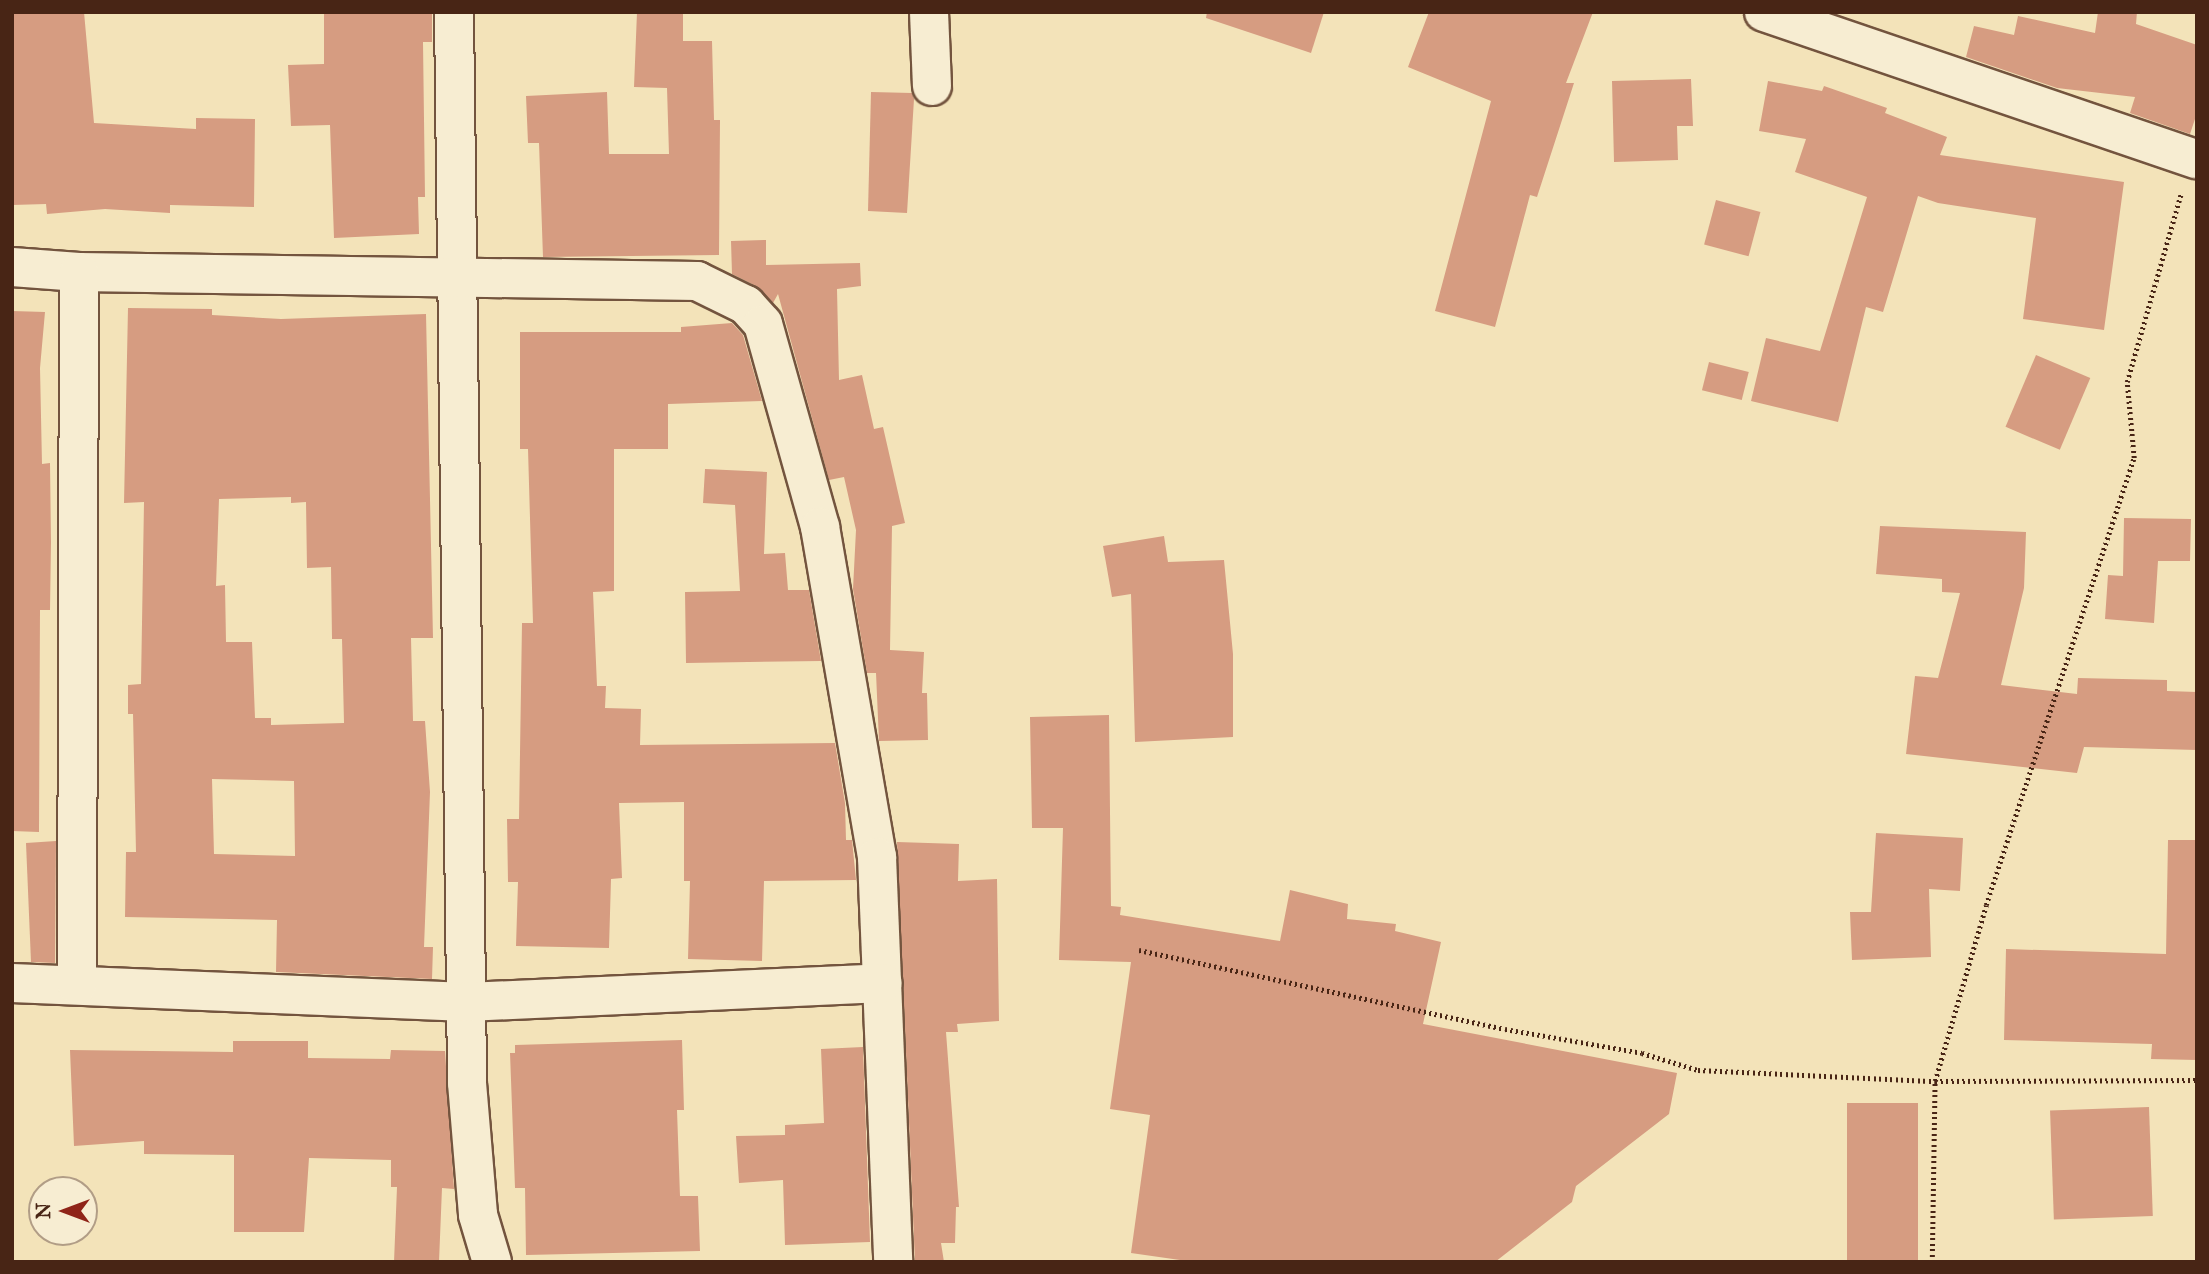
<!DOCTYPE html>
<html>
<head>
<meta charset="utf-8">
<style>
  body { margin:0 }
  #map { position:relative; width:2209px; height:1274px; overflow:hidden; background:#f3e3b9; font-family:"IM FELL Great Primer",serif }
  div>[style] { position:absolute }
  .building>* { inset:0; background:#d69c81; transform-origin:0 0 }
  .path>* { height:4.5px; margin-top:-2.25px; transform-origin:0; background:repeating-linear-gradient(90deg,#482515 0 2px,transparent 0 5.5px) }
  .roads { filter:drop-shadow(2px 0 #73543e) drop-shadow(-2px 0 #73543e) drop-shadow(0 2px #73543e) drop-shadow(0 -2px #73543e) }
  .minor>* { height:38px; margin:-19px; padding:0 19px; transform-origin:19px; border-radius:19px; background:#f7edd2 }
  span { translate:-50% -50%; white-space:nowrap; text-align:center; line-height:1.15; -webkit-text-stroke:6px #f7edd2; paint-order:stroke }
  .frame { position:absolute; inset:0; border:14px solid #482515; pointer-events:none }
  .north { position:absolute; left:28px; top:1176px; width:70px; height:70px; box-sizing:border-box; background:#f7edd2; border:2px solid #b19d86; border-radius:50%; rotate:270deg; font-size:19px; font-weight:700; line-height:28px; text-align:center; color:#482515 }
  .north::after { content:''; display:block; margin:auto; width:24px; height:32px; background:#8f2418; clip-path:polygon(50% 0,100% 100%,50% 72%,0 100%) }
</style>
</head>
<body>
<div id="map">
  <div class="building">
    <i style="clip-path:polygon(12px 12px,84px 12px,94px 123px,196px 129px,196px 118px,255px 119px,254px 207px,170px 205px,170px 213px,105px 209px,47px 214px,46px 204px,12px 205px)"></i>
    <i style="clip-path:polygon(324px 12px,432px 12px,432px 42px,423px 42px,425px 197px,418px 197px,419px 234px,334px 238px,330px 125px,291px 126px,288px 65px,324px 64px)"></i>
    <i style="clip-path:polygon(637px 12px,683px 12px,683px 41px,712px 41px,714px 120px,720px 120px,719px 255px,543px 257px,539px 143px,528px 143px,526px 96px,607px 92px,609px 154px,669px 154px,667px 88px,634px 87px)"></i>
    <i style="clip-path:polygon(1207px 12px,1324px 12px,1311px 53px,1206px 18px)"></i>
    <i style="clip-path:polygon(1429px 12px,1593px 12px,1566px 83px,1574px 83px,1537px 197px,1530px 195px,1495px 327px,1435px 311px,1491px 101px,1408px 67px)"></i>
    <i style="clip-path:polygon(2098px 12px,2137px 12px,2136px 24px,2197px 45px,2197px 113px,2190px 134px,2130px 113px,2135px 97px,2057px 88px,1966px 57px,1974px 26px,2014px 35px,2018px 16px,2095px 33px)"></i>
    <i style="clip-path:polygon(1691px 79px,1693px 126px,1677px 126px,1678px 160px,1614px 162px,1612px 81px)"></i>
    <i style="clip-path:polygon(1768px 81px,1822px 91px,1824px 86px,1887px 108px,1885px 113px,1947px 137px,1940px 155px,2124px 182px,2104px 330px,2023px 319px,2036px 218px,1938px 203px,1918px 196px,1883px 312px,1866px 307px,1838px 422px,1751px 401px,1766px 338px,1820px 351px,1867px 197px,1795px 172px,1806px 139px,1759px 131px)"></i>
    <i style="clip-path:polygon(871px 92px,912px 93px,914px 99px,907px 213px,868px 211px)"></i>
    <i style="left:1716px;top:200px;width:46px;height:46px;rotate:15deg"></i>
    <i style="clip-path:polygon(766px 240px,766px 265px,860px 263px,861px 286px,837px 289px,839px 380px,862px 375px,874px 429px,883px 427px,905px 523px,892px 526px,890px 650px,924px 652px,922px 693px,927px 693px,928px 740px,879px 741px,876px 673px,867px 673px,853px 589px,856px 530px,844px 477px,829px 480px,778px 294px,773px 303px,756px 286px,732px 274px,731px 241px)"></i>
    <i style="clip-path:polygon(evenodd,128px 308px,212px 309px,212px 315px,281px 319px,426px 314px,433px 638px,411px 638px,413px 721px,425px 721px,430px 792px,424px 947px,433px 947px,432px 979px,276px 972px,277px 920px,125px 917px,126px 852px,136px 852px,133px 714px,128px 714px,128px 685px,141px 684px,144px 502px,124px 503px,128px 308px,291px 497px,291px 503px,306px 502px,307px 568px,331px 567px,332px 639px,342px 639px,344px 723px,271px 725px,271px 718px,255px 718px,252px 642px,226px 642px,225px 585px,216px 586px,219px 499px,291px 497px,128px 308px,212px 779px,294px 781px,295px 856px,214px 854px,212px 779px)"></i>
    <i style="clip-path:polygon(12px 311px,45px 312px,40px 368px,42px 464px,50px 463px,51px 542px,50px 610px,40px 610px,39px 832px,12px 831px)"></i>
    <i style="clip-path:polygon(732px 323px,743px 335px,762px 401px,668px 404px,668px 449px,614px 449px,614px 591px,593px 592px,597px 686px,606px 686px,605px 708px,641px 709px,640px 745px,835px 743px,845px 803px,846px 840px,852px 840px,856px 880px,764px 881px,762px 961px,688px 959px,690px 881px,684px 881px,684px 802px,619px 803px,622px 878px,611px 879px,609px 948px,516px 946px,518px 882px,508px 882px,507px 819px,519px 819px,522px 623px,533px 623px,528px 449px,520px 449px,520px 332px,681px 332px,681px 327px)"></i>
    <i style="left:2036px;top:355px;width:59px;height:78px;rotate:23deg"></i>
    <i style="left:1709px;top:362px;width:41px;height:29px;rotate:14deg"></i>
    <i style="clip-path:polygon(705px 469px,767px 472px,764px 554px,785px 553px,788px 590px,809px 590px,821px 661px,686px 663px,685px 592px,740px 591px,735px 505px,703px 503px)"></i>
    <i style="clip-path:polygon(2124px 518px,2191px 519px,2190px 561px,2158px 561px,2154px 623px,2105px 619px,2108px 575px,2123px 576px)"></i>
    <i style="clip-path:polygon(1880px 526px,2026px 532px,2024px 588px,2001px 685px,2077px 694px,2078px 678px,2167px 680px,2167px 691px,2197px 692px,2197px 750px,2084px 747px,2077px 773px,1906px 754px,1915px 676px,1938px 678px,1960px 593px,1942px 592px,1942px 579px,1876px 574px)"></i>
    <i style="clip-path:polygon(1164px 536px,1168px 562px,1224px 560px,1233px 654px,1233px 737px,1135px 742px,1131px 594px,1112px 597px,1103px 546px)"></i>
    <i style="clip-path:polygon(1109px 715px,1111px 906px,1121px 907px,1120px 915px,1280px 941px,1290px 890px,1348px 904px,1347px 919px,1396px 924px,1395px 931px,1441px 942px,1423px 1024px,1677px 1073px,1669px 1114px,1576px 1186px,1572px 1202px,1495px 1262px,1194px 1262px,1131px 1253px,1150px 1115px,1110px 1109px,1131px 962px,1059px 960px,1063px 828px,1032px 828px,1030px 717px)"></i>
    <i style="clip-path:polygon(1876px 833px,1963px 838px,1960px 891px,1929px 889px,1931px 957px,1852px 960px,1850px 912px,1871px 912px)"></i>
    <i style="clip-path:polygon(2168px 840px,2197px 840px,2197px 1060px,2151px 1059px,2152px 1044px,2004px 1040px,2006px 949px,2166px 954px)"></i>
    <i style="clip-path:polygon(56px 841px,55px 963px,31px 962px,26px 843px)"></i>
    <i style="clip-path:polygon(897px 842px,959px 844px,958px 881px,997px 879px,999px 1021px,957px 1024px,958px 1032px,946px 1032px,959px 1207px,956px 1207px,955px 1243px,941px 1243px,944px 1262px,915px 1262px)"></i>
    <i style="clip-path:polygon(682px 1040px,684px 1110px,677px 1110px,680px 1196px,698px 1196px,700px 1251px,526px 1255px,525px 1188px,515px 1188px,510px 1053px,515px 1053px,515px 1045px)"></i>
    <i style="clip-path:polygon(233px 1041px,308px 1041px,308px 1058px,390px 1059px,391px 1050px,445px 1051px,454px 1189px,442px 1188px,439px 1262px,394px 1262px,397px 1187px,391px 1187px,391px 1160px,309px 1158px,304px 1232px,234px 1232px,234px 1155px,144px 1154px,144px 1141px,74px 1146px,70px 1050px,233px 1052px)"></i>
    <i style="clip-path:polygon(863px 1047px,870px 1242px,785px 1245px,783px 1180px,739px 1183px,736px 1136px,785px 1135px,785px 1125px,824px 1123px,821px 1049px)"></i>
    <i style="left:1918px;top:1103px;width:159px;height:71px;rotate:90deg"></i>
    <i style="left:2149px;top:1107px;width:109px;height:99px;rotate:88deg"></i>
  </div>
  <div class="path">
    <i style="left:1139px;top:950px;width:374px;rotate:12.2deg"></i>
    <i style="left:1505px;top:1029px;width:139px;rotate:9.9deg"></i>
    <i style="left:1642px;top:1053px;width:59px;rotate:16.9deg"></i>
    <i style="left:1698px;top:1070px;width:237px;rotate:2.7deg"></i>
    <i style="left:1935px;top:1081px;width:262px;rotate:-0.2deg"></i>
    <i style="left:1932px;top:1262px;width:181px;rotate:-89.1deg"></i>
    <i style="left:1935px;top:1081px;width:183px;rotate:-73.8deg"></i>
    <i style="left:1986px;top:905px;width:471px;rotate:-71.7deg"></i>
    <i style="left:2134px;top:458px;width:76px;rotate:-95.3deg"></i>
    <i style="left:2127px;top:382px;width:196px;rotate:-74deg"></i>
  </div>
  <div class="roads">
    <div class="minor">
      <i style="left:454px;top:12px;width:1071px;rotate:89.3deg"></i>
      <i style="left:467px;top:1083px;width:132px;rotate:85.2deg"></i>
      <i style="left:478px;top:1215px;width:49px;rotate:73.4deg"></i>
      <i style="left:929px;top:12px;width:74px;rotate:87.7deg"></i>
      <i style="left:1764px;top:12px;width:457px;rotate:18.8deg"></i>
      <i style="left:12px;top:267px;width:67px;rotate:4.3deg"></i>
      <i style="left:79px;top:272px;width:618px;rotate:0.83deg"></i>
      <i style="left:697px;top:281px;width:55px;rotate:26.1deg"></i>
      <i style="left:746px;top:305px;width:25px;rotate:48deg"></i>
      <i style="left:763px;top:324px;width:211px;rotate:74.3deg"></i>
      <i style="left:820px;top:527px;width:335px;rotate:80.2deg"></i>
      <i style="left:877px;top:857px;width:405px;rotate:87.7deg"></i>
      <i style="left:12px;top:983px;width:455px;rotate:2.4deg"></i>
      <i style="left:467px;top:1002px;width:416px;rotate:-2.6deg"></i>
      <i style="left:77px;top:985px;width:713px;rotate:-89.84deg"></i>
    </div>
  </div>
  <div class="frame"></div>
  <div class="north">N</div>
</div>
</body>
</html>
